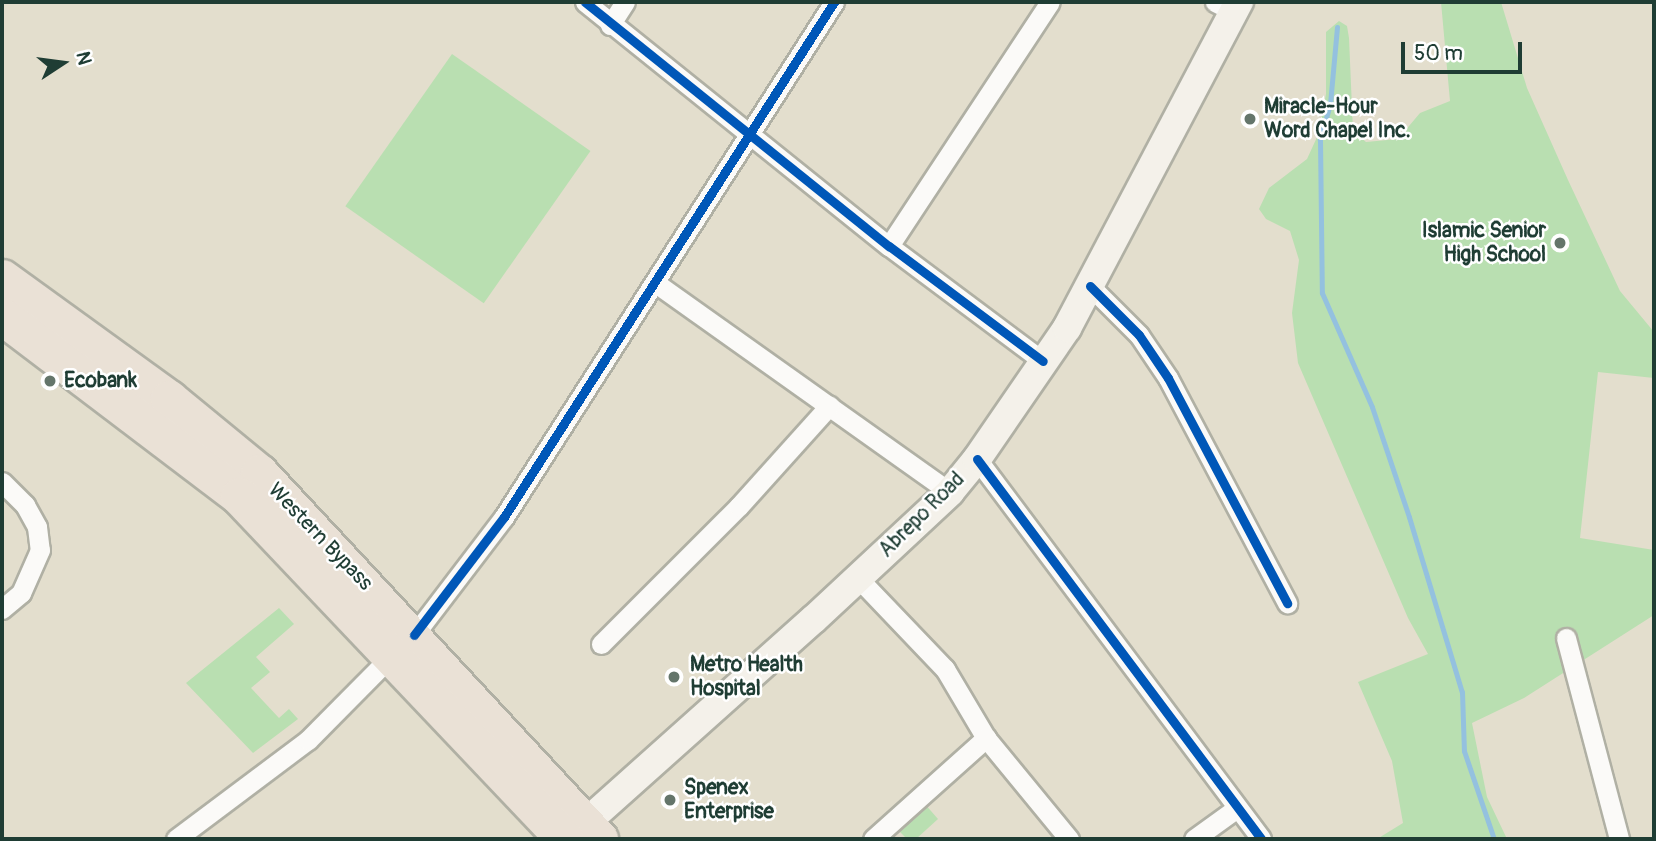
<!DOCTYPE html>
<html>
<head>
<meta charset="utf-8">
<style>
  body { margin:0 }
  #map { position:relative; width:1656px; height:841px; overflow:hidden; background:#e3decd; font-family:Pangolin,sans-serif }
  div>[style] { position:absolute }
  .green>* { inset:0; background:#b9dfb1; transform-origin:0 0 }
  .stream>* { height:5px; margin:-2.5px; padding:0 2.5px; transform-origin:2.5px; border-radius:2.5px; background:#94c1df }
  .roads { filter:drop-shadow(2px 0 #b0b0a4) drop-shadow(-2px 0 #b0b0a4) drop-shadow(0 2px #b0b0a4) drop-shadow(0 -2px #b0b0a4) }
  .street>* { height:19px; margin:-9.5px; padding:0 9.5px; transform-origin:9.5px; border-radius:9.5px; background:#fbfaf8 }
  .secondary>* { height:28px; margin:-14px; padding:0 14px; transform-origin:14px; border-radius:14px; background:#f4f1ea }
  .highway>* { height:37px; margin:-18.5px; padding:0 18.5px; transform-origin:18.5px; border-radius:18.5px; background:#eae1d6 }
  .cycleway>* { height:9px; margin:-4.5px; padding:0 4.5px; transform-origin:4.5px; border-radius:4.5px; background:#0057b8 }
  .dots>* { width:19px; height:19px; translate:-50% -50%; box-sizing:border-box; border:4px solid #fff; border-radius:50% }
  span { translate:-50% -50%; white-space:nowrap; text-align:center; line-height:1.15; -webkit-text-stroke:5px #fff; paint-order:stroke }
  .poi-label { font-size:21px; color:#1f3d34; font-weight:700 }
  .left { translate:0 -50%; text-align:left }
  .right { translate:-100% -50%; text-align:right }
  .street-label { font-size:21px; color:#1f3d34 }
  .frame { position:absolute; inset:0; border:4px solid #1f3d34; pointer-events:none }
  .north { position:absolute; left:28px; top:28px; width:70px; height:70px; -webkit-text-stroke:5px #fff; paint-order:stroke; rotate:77deg; font-size:19px; font-weight:700; line-height:28px; text-align:center; color:#1f3d34 }
  .north::after { content:''; display:block; margin:auto; width:24px; height:32px; background:#1f3d34; clip-path:polygon(50% 0,100% 100%,50% 72%,0 100%) }
  .scale { position:absolute; left:1401px; top:42px; width:121px; height:32px; box-sizing:border-box; border:4px solid #1f3d34; border-top:0; padding-left:9px; font-size:21px; line-height:24px; white-space:nowrap; color:#1f3d34; -webkit-text-stroke:5px #fff; paint-order:stroke }
</style>
</head>
<body>
<div id="map">
  <div class="green">
    <i style="clip-path:polygon(1441px 2px,1501px 2px,1527px 88px,1568px 180px,1620px 291px,1654px 332px,1654px 378px,1598px 372px,1580px 538px,1654px 550px,1654px 615px,1524px 698px,1472px 723px,1487px 797px,1507px 839px,1377px 839px,1403px 823px,1392px 761px,1358px 682px,1428px 654px,1408px 618px,1298px 363px,1292px 313px,1299px 260px,1290px 231px,1266px 219px,1259px 209px,1269px 188px,1307px 159px,1318px 135px,1326px 94px,1326px 32px,1339px 21px,1347px 26px,1349px 38px,1353px 131px,1366px 142px,1398px 139px,1420px 113px,1450px 101px)"></i>
    <i style="left:452px;top:54px;width:169px;height:186px;rotate:35deg"></i>
    <i style="clip-path:polygon(279px 608px,294px 624px,256px 657px,270px 672px,251px 688px,279px 718px,289px 709px,298px 719px,253px 753px,186px 683px)"></i>
    <i style="clip-path:polygon(924px 803px,938px 819px,916px 839px,907px 839px,896px 828px)"></i>
  </div>
  <div class="stream">
    <i style="left:1337px;top:27px;width:77px;rotate:95.2deg"></i>
    <i style="left:1330px;top:104px;width:37px;rotate:106deg"></i>
    <i style="left:1320px;top:140px;width:153px;rotate:89.3deg"></i>
    <i style="left:1322px;top:293px;width:124px;rotate:66.3deg"></i>
    <i style="left:1372px;top:407px;width:116px;rotate:71.4deg"></i>
    <i style="left:1409px;top:517px;width:183px;rotate:73.2deg"></i>
    <i style="left:1462px;top:692px;width:59px;rotate:88.1deg"></i>
    <i style="left:1464px;top:751px;width:93px;rotate:71.2deg"></i>
  </div>
  <div class="roads">
    <div class="street">
      <i style="left:585px;top:2px;width:390px;rotate:38.8deg"></i>
      <i style="left:889px;top:246px;width:192px;rotate:36.8deg"></i>
      <i style="left:1215px;top:2px;width:22px;rotate:27deg"></i>
      <i style="left:610px;top:25px;width:27px;rotate:-57deg"></i>
      <i style="left:889px;top:246px;width:292px;rotate:-56.6deg"></i>
      <i style="left:657px;top:284px;width:359px;rotate:35.4deg"></i>
      <i style="left:1090px;top:286px;width:69px;rotate:45deg"></i>
      <i style="left:1139px;top:335px;width:52px;rotate:56deg"></i>
      <i style="left:1168px;top:378px;width:255px;rotate:62.1deg"></i>
      <i style="left:977px;top:459px;width:474px;rotate:53.2deg"></i>
      <i style="left:2px;top:482px;width:33px;rotate:45deg"></i>
      <i style="left:25px;top:505px;width:25px;rotate:61deg"></i>
      <i style="left:37px;top:527px;width:23px;rotate:83deg"></i>
      <i style="left:40px;top:550px;width:47px;rotate:113.8deg"></i>
      <i style="left:21px;top:593px;width:25px;rotate:140deg"></i>
      <i style="left:858px;top:578px;width:126px;rotate:46.3deg"></i>
      <i style="left:945px;top:669px;width:80px;rotate:59.3deg"></i>
      <i style="left:986px;top:738px;width:131px;rotate:50.6deg"></i>
      <i style="left:414px;top:635px;width:148px;rotate:-52.7deg"></i>
      <i style="left:504px;top:517px;width:612px;rotate:-57.35deg"></i>
      <i style="left:1566px;top:638px;width:208px;rotate:75.2deg"></i>
      <i style="left:601px;top:644px;width:195px;rotate:-45deg"></i>
      <i style="left:739px;top:506px;width:135px;rotate:-48deg"></i>
      <i style="left:176px;top:839px;width:165px;rotate:-36.9deg"></i>
      <i style="left:308px;top:740px;width:117px;rotate:-45.3deg"></i>
      <i style="left:873px;top:839px;width:152px;rotate:-41.8deg"></i>
      <i style="left:1194px;top:839px;width:53px;rotate:-35.8deg"></i>
    </div>
    <div class="secondary">
      <i style="left:571px;top:836px;width:326px;rotate:-41.8deg"></i>
      <i style="left:814px;top:619px;width:186px;rotate:-43deg"></i>
      <i style="left:950px;top:492px;width:43px;rotate:-50.7deg"></i>
      <i style="left:977px;top:459px;width:159px;rotate:-55.5deg"></i>
      <i style="left:1067px;top:328px;width:369px;rotate:-62.2deg"></i>
    </div>
    <div class="highway">
      <i style="left:2px;top:278px;width:206px;rotate:35.9deg"></i>
      <i style="left:169px;top:399px;width:117px;rotate:39.4deg"></i>
      <i style="left:259px;top:473px;width:500px;rotate:47.1deg"></i>
      <i style="left:2px;top:316px;width:298px;rotate:37.2deg"></i>
      <i style="left:239px;top:496px;width:473px;rotate:46.5deg"></i>
    </div>
  </div>
  <div class="cycleway">
    <i style="left:585px;top:2px;width:390px;rotate:38.8deg"></i>
    <i style="left:889px;top:246px;width:192px;rotate:36.8deg"></i>
    <i style="left:1090px;top:286px;width:69px;rotate:45deg"></i>
    <i style="left:1139px;top:335px;width:52px;rotate:56deg"></i>
    <i style="left:1168px;top:378px;width:255px;rotate:62.1deg"></i>
    <i style="left:977px;top:459px;width:474px;rotate:53.2deg"></i>
    <i style="left:414px;top:635px;width:148px;rotate:-52.7deg"></i>
    <i style="left:504px;top:517px;width:612px;rotate:-57.35deg"></i>
  </div>
  <div class="dots">
    <i style="left:1250px;top:119px;background:#64756a"></i>
    <i style="left:1560px;top:243px;background:#64756a"></i>
    <i style="left:50px;top:381px;background:#64756a"></i>
    <i style="left:674px;top:677px;background:#64756a"></i>
    <i style="left:670px;top:800px;background:#64756a"></i>
  </div>
  <div class="poi-label">
    <span class="left" style="left:1264px;top:119px">Miracle-Hour<br>Word Chapel Inc.</span>
    <span class="right" style="left:1546px;top:243px">Islamic Senior<br>High School</span>
    <span class="left" style="left:64px;top:381px">Ecobank</span>
    <span class="left" style="left:690px;top:677px">Metro Health<br>Hospital</span>
    <span class="left" style="left:684px;top:800px">Spenex<br>Enterprise</span>
  </div>
  <div class="street-label">
    <span style="left:922px;top:515px;rotate:-45deg">Abrepo Road</span>
    <span style="left:320px;top:537px;rotate:46deg">Western Bypass</span>
  </div>
  <div class="frame"></div>
  <div class="north">N</div>
  <div class="scale">50 m</div>
</div>
</body>
</html>
